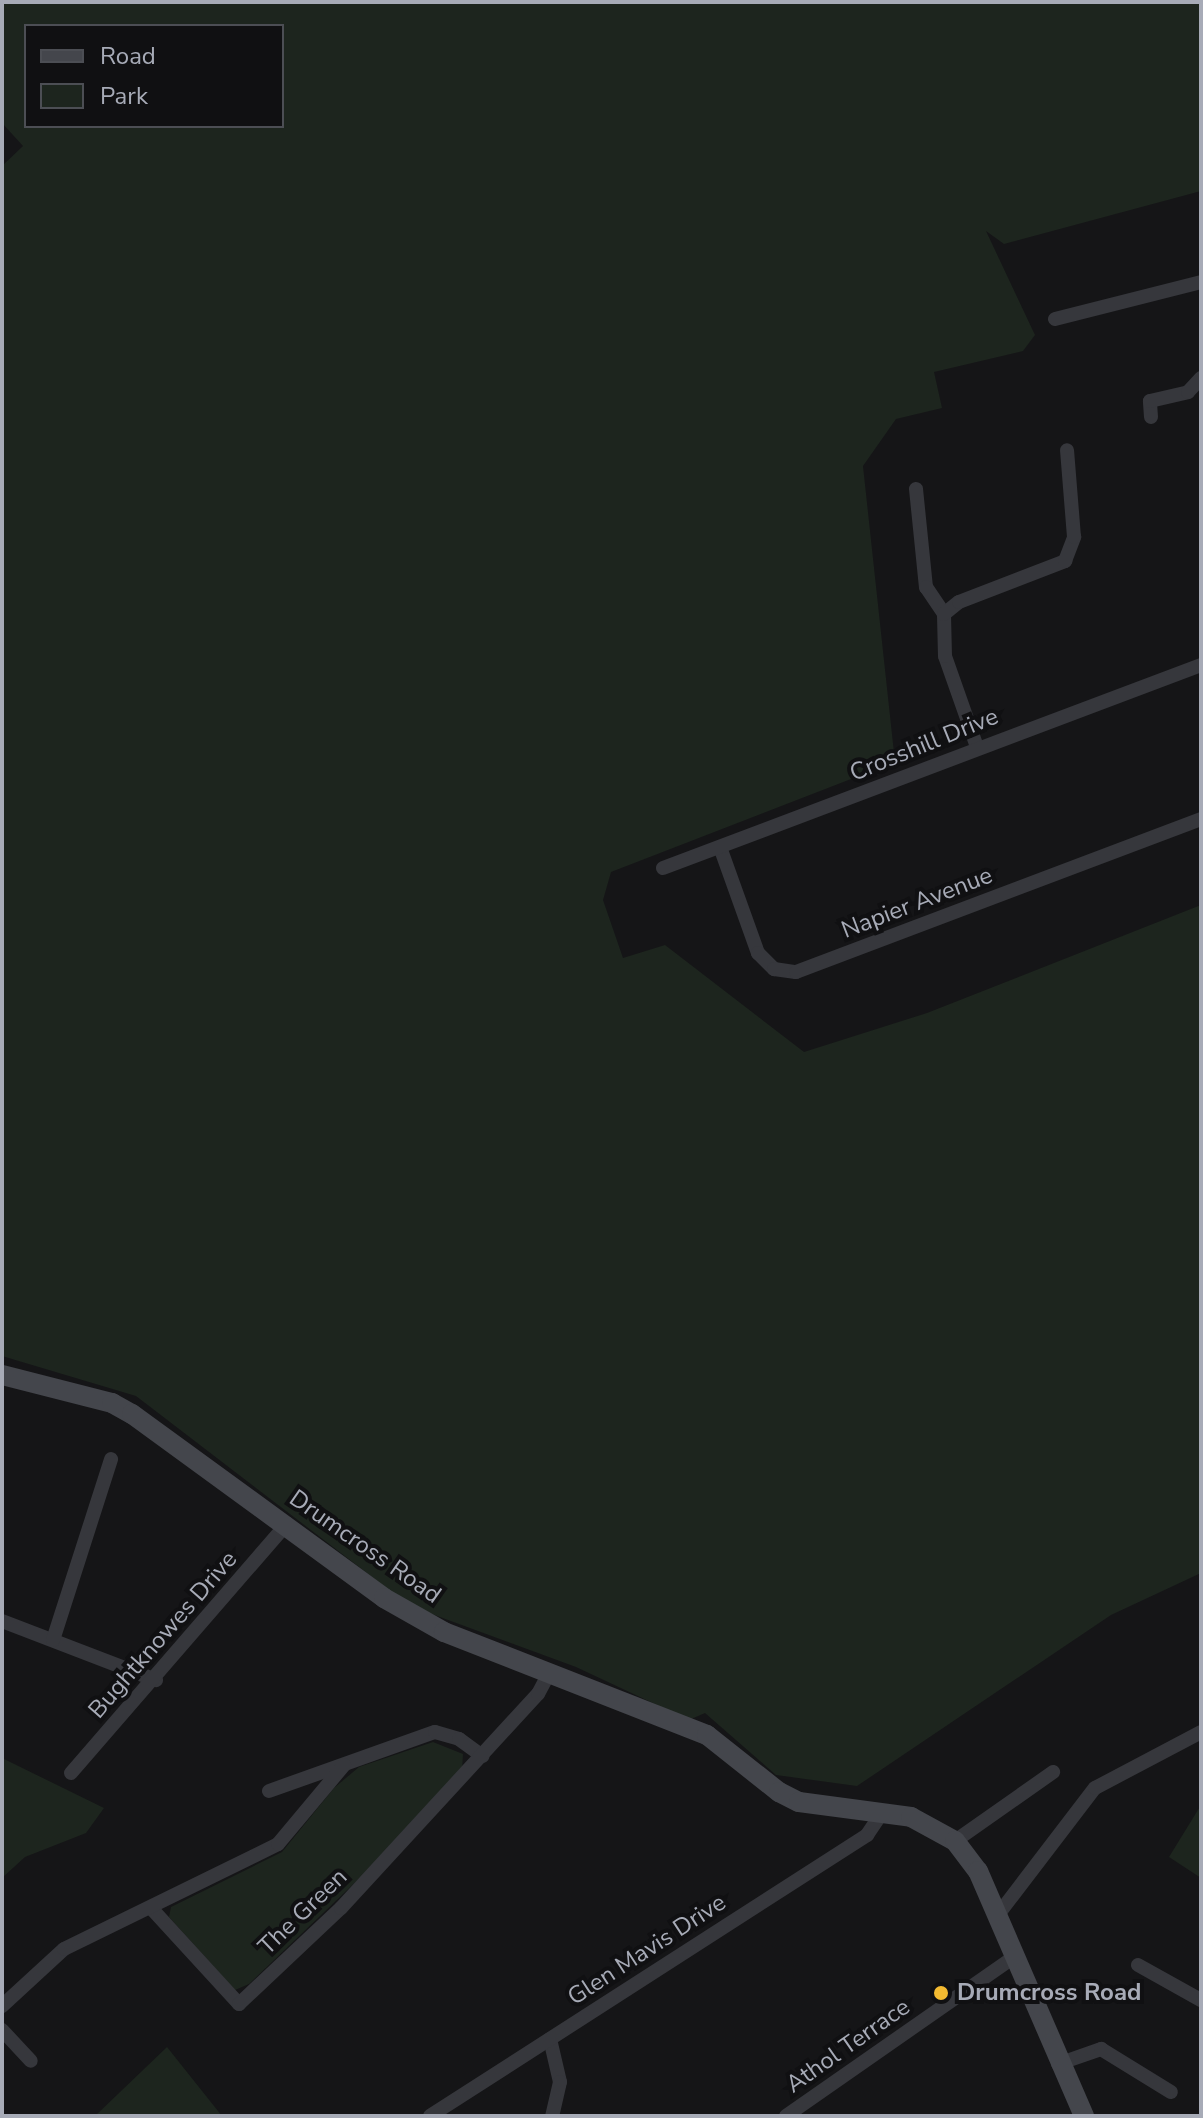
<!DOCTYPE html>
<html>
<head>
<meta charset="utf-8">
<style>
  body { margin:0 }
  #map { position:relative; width:1203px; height:2118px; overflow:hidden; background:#151517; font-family:"Nunito Sans",sans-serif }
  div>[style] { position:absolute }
  .green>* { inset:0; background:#1d251e }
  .street>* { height:14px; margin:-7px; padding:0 7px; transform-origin:7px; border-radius:7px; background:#36373c }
  .secondary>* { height:20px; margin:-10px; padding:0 10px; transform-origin:10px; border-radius:10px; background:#44464c }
  .dots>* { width:22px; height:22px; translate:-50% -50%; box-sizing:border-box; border:4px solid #101012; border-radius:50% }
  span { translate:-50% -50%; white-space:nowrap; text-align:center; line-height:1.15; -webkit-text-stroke:8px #101012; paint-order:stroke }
  .street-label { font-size:24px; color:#a7abb7 }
  .poi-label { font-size:24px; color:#a7abb7; font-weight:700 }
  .left { translate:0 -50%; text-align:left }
  .frame { position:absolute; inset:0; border:4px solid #a7abb7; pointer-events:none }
  .legend { position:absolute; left:24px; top:24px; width:260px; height:104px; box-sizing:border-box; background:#101012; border:2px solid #4c4e54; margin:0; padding:10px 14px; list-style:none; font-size:24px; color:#a7abb7 }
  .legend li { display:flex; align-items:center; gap:16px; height:40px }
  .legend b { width:40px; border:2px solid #4c4e54 }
</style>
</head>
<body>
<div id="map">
  <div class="green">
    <i style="clip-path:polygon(evenodd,2px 2px,1201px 2px,1201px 191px,1004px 244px,986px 231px,1035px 335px,1023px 351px,934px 372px,942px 408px,896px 419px,863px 466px,895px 762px,611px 872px,603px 900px,623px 958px,665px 945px,804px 1052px,927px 1013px,1201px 905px,1201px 1573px,1111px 1615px,857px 1786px,776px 1775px,705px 1713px,689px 1720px,576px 1667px,410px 1606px,136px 1396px,2px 1356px,2px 166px,23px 146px,2px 123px,2px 2px,26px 26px,282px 26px,282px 126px,26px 126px,26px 26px)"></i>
    <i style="clip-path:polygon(433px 1742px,463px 1754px,462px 1771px,367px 1871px,249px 1984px,235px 1990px,169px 1917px,171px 1907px,282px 1852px,334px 1788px,359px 1767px)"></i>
    <i style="clip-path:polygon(2px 1758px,104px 1808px,86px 1833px,25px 1857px,2px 1878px)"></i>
    <i style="clip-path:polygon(1201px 1805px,1201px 1878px,1169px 1857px)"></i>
    <i style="clip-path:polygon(167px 2047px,222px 2116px,95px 2116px)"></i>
  </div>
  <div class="street">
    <i style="left:1055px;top:319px;width:151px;rotate:-14.2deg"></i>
    <i style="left:1151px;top:417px;width:16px;rotate:-94deg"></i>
    <i style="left:1150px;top:401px;width:39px;rotate:-13deg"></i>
    <i style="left:1188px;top:392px;width:19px;rotate:-47deg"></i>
    <i style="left:916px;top:489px;width:99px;rotate:84.2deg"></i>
    <i style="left:926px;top:587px;width:32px;rotate:56deg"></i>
    <i style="left:977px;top:747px;width:96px;rotate:-109.4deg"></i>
    <i style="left:945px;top:656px;width:42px;rotate:-91.4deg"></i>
    <i style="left:944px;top:614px;width:19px;rotate:-39deg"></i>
    <i style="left:959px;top:602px;width:114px;rotate:-21.1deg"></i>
    <i style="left:1065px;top:561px;width:26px;rotate:-69deg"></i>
    <i style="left:1074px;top:537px;width:87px;rotate:-94.6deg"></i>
    <i style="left:720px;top:847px;width:113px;rotate:70.3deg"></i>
    <i style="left:758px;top:953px;width:23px;rotate:45deg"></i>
    <i style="left:774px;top:969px;width:22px;rotate:8deg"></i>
    <i style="left:796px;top:972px;width:433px;rotate:-20.7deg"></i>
    <i style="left:663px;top:868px;width:575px;rotate:-20.67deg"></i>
    <i style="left:2px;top:1621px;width:165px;rotate:21deg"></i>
    <i style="left:53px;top:1640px;width:190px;rotate:-72.2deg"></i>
    <i style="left:71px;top:1773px;width:330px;rotate:-49.1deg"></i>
    <i style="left:269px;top:1791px;width:176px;rotate:-19.6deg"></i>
    <i style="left:435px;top:1732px;width:25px;rotate:16deg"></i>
    <i style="left:459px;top:1739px;width:29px;rotate:36deg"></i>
    <i style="left:955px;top:1841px;width:120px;rotate:-35.1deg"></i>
    <i style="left:152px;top:1909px;width:129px;rotate:47.5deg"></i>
    <i style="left:239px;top:2004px;width:140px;rotate:-43.3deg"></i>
    <i style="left:341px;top:1908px;width:291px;rotate:-47.4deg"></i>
    <i style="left:538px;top:1694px;width:24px;rotate:-62deg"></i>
    <i style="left:997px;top:1916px;width:161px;rotate:-52.6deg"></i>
    <i style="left:1095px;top:1788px;width:120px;rotate:-27.8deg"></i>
    <i style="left:1138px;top:1965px;width:72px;rotate:29.1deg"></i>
    <i style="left:2px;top:2006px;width:84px;rotate:-42.6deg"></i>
    <i style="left:64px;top:1949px;width:238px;rotate:-26.1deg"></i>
    <i style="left:278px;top:1844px;width:103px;rotate:-50.1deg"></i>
    <i style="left:2px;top:2030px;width:42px;rotate:46.9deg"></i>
    <i style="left:550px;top:2039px;width:44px;rotate:76.9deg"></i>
    <i style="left:560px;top:2082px;width:35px;rotate:103deg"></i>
    <i style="left:1058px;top:2064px;width:46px;rotate:-19.2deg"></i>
    <i style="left:1101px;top:2049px;width:82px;rotate:31.6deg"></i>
    <i style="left:430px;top:2116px;width:520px;rotate:-32.74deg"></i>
    <i style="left:867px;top:1835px;width:25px;rotate:-56deg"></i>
    <i style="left:786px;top:2116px;width:278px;rotate:-34.9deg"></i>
  </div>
  <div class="secondary">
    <i style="left:2px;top:1375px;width:114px;rotate:14.3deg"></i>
    <i style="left:112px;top:1403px;width:23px;rotate:29deg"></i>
    <i style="left:132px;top:1414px;width:312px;rotate:36.1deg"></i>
    <i style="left:384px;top:1598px;width:69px;rotate:29.5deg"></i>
    <i style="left:444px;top:1632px;width:282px;rotate:21.4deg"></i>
    <i style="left:707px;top:1735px;width:92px;rotate:38.4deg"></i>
    <i style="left:779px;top:1792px;width:22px;rotate:27deg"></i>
    <i style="left:799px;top:1802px;width:113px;rotate:7.6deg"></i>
    <i style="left:911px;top:1817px;width:50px;rotate:28.6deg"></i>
    <i style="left:955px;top:1841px;width:38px;rotate:53deg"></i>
    <i style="left:978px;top:1871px;width:267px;rotate:66.6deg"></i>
  </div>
  <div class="dots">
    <i style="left:941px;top:1993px;background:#f3ba31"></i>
  </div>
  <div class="street-label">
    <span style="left:924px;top:745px;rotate:-22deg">Crosshill Drive</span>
    <span style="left:917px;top:903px;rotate:-21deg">Napier Avenue</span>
    <span style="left:365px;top:1547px;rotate:35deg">Drumcross Road</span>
    <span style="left:163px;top:1635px;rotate:-49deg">Bughtknowes Drive</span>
    <span style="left:303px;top:1912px;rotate:-44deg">The Green</span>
    <span style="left:647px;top:1950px;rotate:-33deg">Glen Mavis Drive</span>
    <span style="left:848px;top:2046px;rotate:-35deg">Athol Terrace</span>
  </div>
  <div class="poi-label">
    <span class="left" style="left:957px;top:1993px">Drumcross Road</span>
  </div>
  <div class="frame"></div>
  <ul class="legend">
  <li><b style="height:10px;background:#44464c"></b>Road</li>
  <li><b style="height:22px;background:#1d251e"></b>Park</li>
  </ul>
</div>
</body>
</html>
